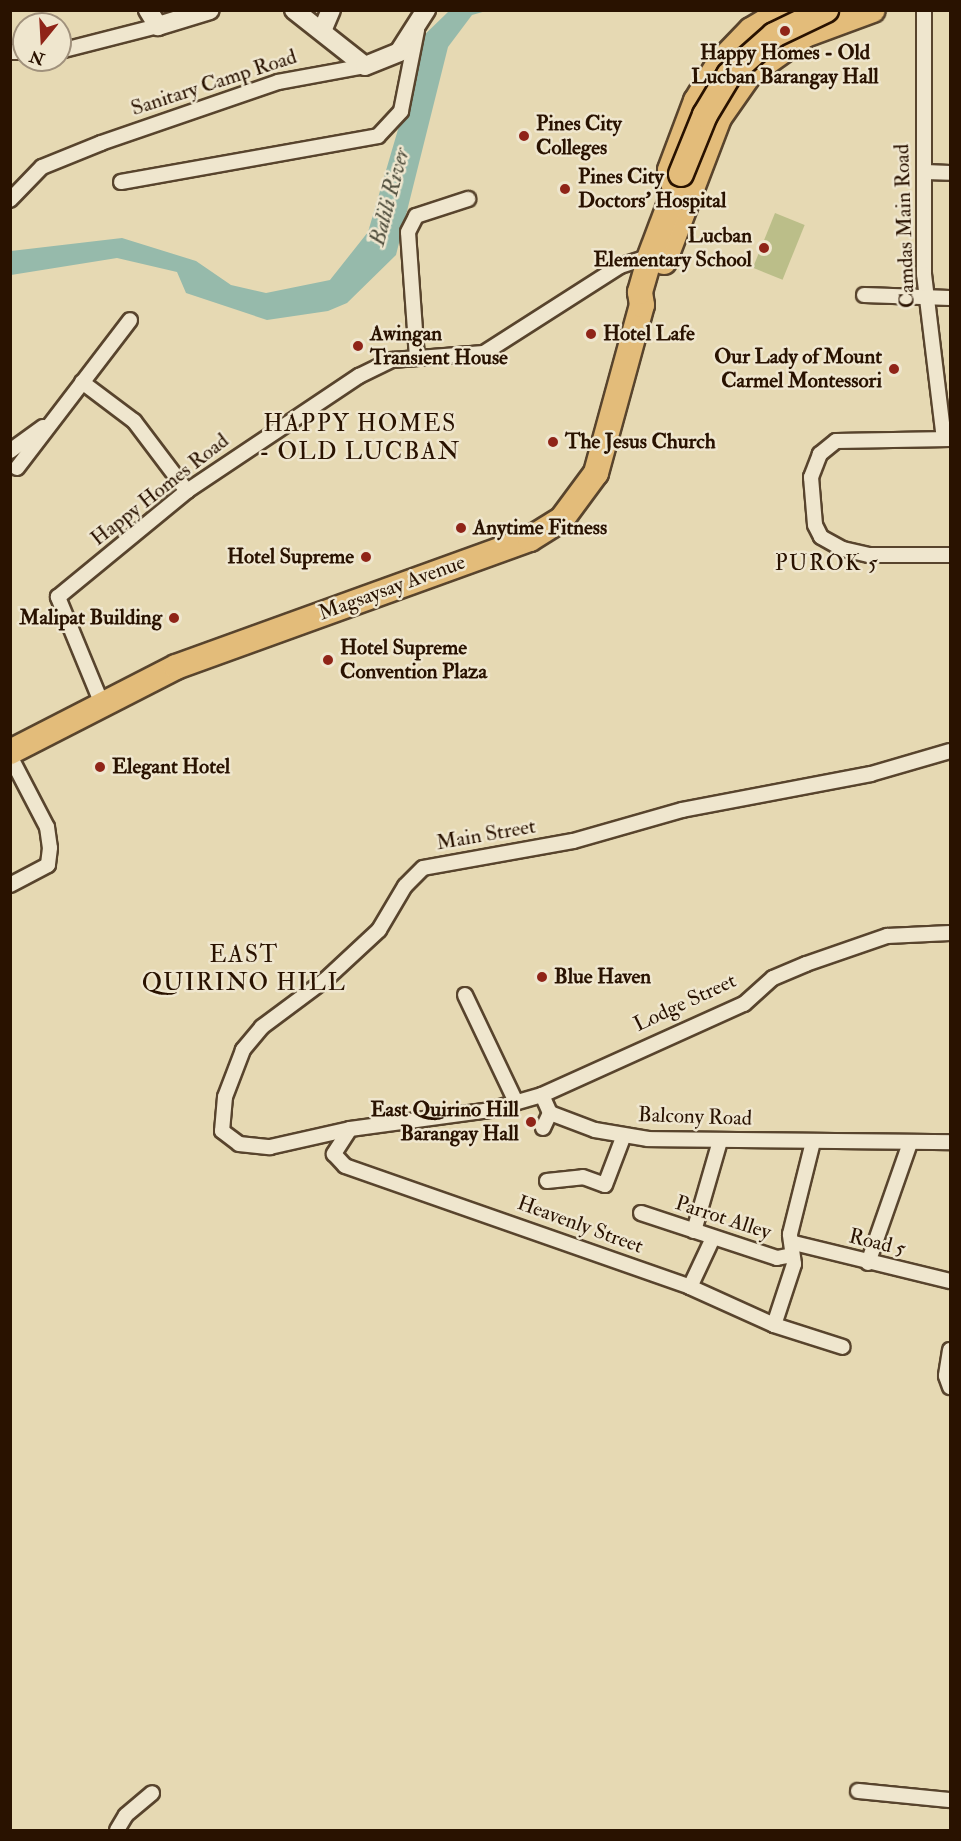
<!DOCTYPE html>
<html>
<head>
<meta charset="utf-8">
<style>
  body { margin:0 }
  #map { position:relative; width:961px; height:1841px; overflow:hidden; background:#e6d9b3; font-family:"IM FELL Double Pica",serif }
  div>[style] { position:absolute }
  .green>* { inset:0; background:#bbbe89; transform-origin:0 0 }
  .water>* { inset:0; background:#96baab }
  .roads { filter:drop-shadow(2px 0 #58442d) drop-shadow(-2px 0 #58442d) drop-shadow(0 2px #58442d) drop-shadow(0 -2px #58442d) }
  .street>* { height:14px; margin:-7px; padding:0 7px; transform-origin:7px; border-radius:7px; background:#efe6ce }
  .secondary>* { height:18px; margin:-9px; padding:0 9px; transform-origin:9px; border-radius:9px; background:#efe6ce }
  .highway>* { height:24px; margin:-12px; padding:0 12px; transform-origin:12px; border-radius:12px; background:#e3bc7a }
  .bridges { filter:drop-shadow(2px 0 #291200) drop-shadow(-2px 0 #291200) drop-shadow(0 2px #291200) drop-shadow(0 -2px #291200) }
  .highway-bridge>* { height:24px; margin:-12px; padding:0 12px; transform-origin:12px; border-radius:12px; background:#e3bc7a }
  .dots>* { width:16px; height:16px; translate:-50% -50%; box-sizing:border-box; border:3px solid #efe6ce; border-radius:50% }
  span { translate:-50% -50%; white-space:nowrap; text-align:center; line-height:1.15; -webkit-text-stroke:5px #efe6ce; paint-order:stroke }
  .poi-label { font-size:21px; color:#291200; font-weight:700 }
  .left { translate:0 -50%; text-align:left }
  .right { translate:-100% -50%; text-align:right }
  .street-label { font-size:21px; color:#291200 }
  .water-label { font-size:22px; color:#4f4d3c; font-style:italic }
  .neighbourhood-label { font-size:22px; color:#291200; letter-spacing:1.5px }
  .quarter-label { font-size:24px; color:#291200; letter-spacing:1.5px }
  .frame { position:absolute; inset:0; border:12px solid #291200; pointer-events:none }
  .north { position:absolute; left:12px; top:12px; width:60px; height:60px; box-sizing:border-box; background:#efe6ce; border:2px solid #a0917c; border-radius:50%; rotate:198deg; font-size:16px; font-weight:700; line-height:24px; text-align:center; color:#291200 }
  .north::after { content:''; display:block; margin:auto; width:21px; height:27px; background:#8f2418; clip-path:polygon(50% 0,100% 100%,50% 72%,0 100%) }
</style>
</head>
<body>
<div id="map">
  <div class="green">
    <i style="left:775px;top:213px;width:32px;height:59px;rotate:22deg"></i>
  </div>
  <div class="water">
    <i style="clip-path:polygon(449px 11px,486px 11px,472px 15px,448px 47px,396px 255px,347px 303px,328px 311px,267px 320px,186px 293px,177px 272px,117px 258px,11px 275px,11px 251px,122px 238px,196px 261px,231px 285px,266px 293px,330px 280px,368px 232px,411px 85px,416px 43px)"></i>
  </div>
  <div class="roads">
    <div class="street">
      <i style="left:924px;top:10px;width:264px;rotate:90deg"></i>
      <i style="left:924px;top:274px;width:166px;rotate:83.1deg"></i>
      <i style="left:60px;top:51px;width:101px;rotate:-14.3deg"></i>
      <i style="left:10px;top:52px;width:14px"></i>
      <i style="left:925px;top:172px;width:25px;rotate:2deg"></i>
      <i style="left:121px;top:182px;width:261px;rotate:-10.1deg"></i>
      <i style="left:378px;top:136px;width:34px;rotate:-47deg"></i>
      <i style="left:401px;top:111px;width:83px;rotate:-78.8deg"></i>
      <i style="left:10px;top:200px;width:46px;rotate:-45.9deg"></i>
      <i style="left:42px;top:167px;width:64px;rotate:-22.1deg"></i>
      <i style="left:101px;top:143px;width:187px;rotate:-19deg"></i>
      <i style="left:278px;top:82px;width:88px;rotate:-10.4deg"></i>
      <i style="left:864px;top:295px;width:86px;rotate:2deg"></i>
      <i style="left:417px;top:358px;width:126px;rotate:-94.1deg"></i>
      <i style="left:408px;top:232px;width:18px;rotate:-63deg"></i>
      <i style="left:416px;top:216px;width:55px;rotate:-18.1deg"></i>
      <i style="left:82px;top:382px;width:65px;rotate:36.9deg"></i>
      <i style="left:134px;top:421px;width:88px;rotate:52.9deg"></i>
      <i style="left:950px;top:439px;width:114px;rotate:179deg"></i>
      <i style="left:836px;top:441px;width:21px;rotate:141deg"></i>
      <i style="left:820px;top:454px;width:25px;rotate:111deg"></i>
      <i style="left:811px;top:477px;width:48px;rotate:85.2deg"></i>
      <i style="left:815px;top:525px;width:13px;rotate:63deg"></i>
      <i style="left:821px;top:537px;width:25px;rotate:29deg"></i>
      <i style="left:843px;top:549px;width:27px;rotate:13deg"></i>
      <i style="left:869px;top:555px;width:81px"></i>
      <i style="left:10px;top:451px;width:41px;rotate:-36deg"></i>
      <i style="left:17px;top:468px;width:186px;rotate:-52.6deg"></i>
      <i style="left:102px;top:704px;width:116px;rotate:-112.4deg"></i>
      <i style="left:58px;top:597px;width:167px;rotate:-39.4deg"></i>
      <i style="left:187px;top:491px;width:207px;rotate:-33.8deg"></i>
      <i style="left:359px;top:376px;width:37px;rotate:-26deg"></i>
      <i style="left:392px;top:360px;width:92px;rotate:-4.4deg"></i>
      <i style="left:484px;top:353px;width:161px;rotate:-32.6deg"></i>
      <i style="left:620px;top:266px;width:32px;rotate:-18deg"></i>
      <i style="left:950px;top:751px;width:82px;rotate:163.8deg"></i>
      <i style="left:871px;top:774px;width:192px;rotate:169.2deg"></i>
      <i style="left:682px;top:810px;width:113px;rotate:164.1deg"></i>
      <i style="left:573px;top:841px;width:152px;rotate:169.8deg"></i>
      <i style="left:423px;top:868px;width:25px;rotate:135deg"></i>
      <i style="left:405px;top:886px;width:51px;rotate:120.6deg"></i>
      <i style="left:379px;top:930px;width:74px;rotate:137.2deg"></i>
      <i style="left:325px;top:980px;width:79px;rotate:143.3deg"></i>
      <i style="left:262px;top:1027px;width:30px;rotate:130deg"></i>
      <i style="left:243px;top:1050px;width:50px;rotate:111deg"></i>
      <i style="left:225px;top:1097px;width:34px;rotate:95deg"></i>
      <i style="left:222px;top:1131px;width:21px;rotate:37deg"></i>
      <i style="left:239px;top:1144px;width:31px;rotate:6deg"></i>
      <i style="left:270px;top:1147px;width:82px;rotate:-12.7deg"></i>
      <i style="left:350px;top:1129px;width:141px;rotate:-7.7deg"></i>
      <i style="left:490px;top:1110px;width:54px;rotate:-16.1deg"></i>
      <i style="left:542px;top:1095px;width:222px;rotate:-24.3deg"></i>
      <i style="left:744px;top:1004px;width:39px;rotate:-42deg"></i>
      <i style="left:773px;top:978px;width:36px;rotate:-23deg"></i>
      <i style="left:806px;top:964px;width:86px;rotate:-19.1deg"></i>
      <i style="left:887px;top:936px;width:63px;rotate:-2.7deg"></i>
      <i style="left:10px;top:756px;width:80px;rotate:62.5deg"></i>
      <i style="left:47px;top:827px;width:21px;rotate:82deg"></i>
      <i style="left:50px;top:848px;width:17px;rotate:97deg"></i>
      <i style="left:48px;top:865px;width:43px;rotate:152.2deg"></i>
      <i style="left:465px;top:995px;width:119px;rotate:64.5deg"></i>
      <i style="left:542px;top:1095px;width:20px;rotate:66deg"></i>
      <i style="left:550px;top:1113px;width:48px;rotate:20.7deg"></i>
      <i style="left:595px;top:1130px;width:54px;rotate:9.6deg"></i>
      <i style="left:648px;top:1139px;width:302px;rotate:0.6deg"></i>
      <i style="left:543px;top:1128px;width:17px;rotate:-65deg"></i>
      <i style="left:350px;top:1129px;width:30px;rotate:123deg"></i>
      <i style="left:334px;top:1154px;width:16px;rotate:47deg"></i>
      <i style="left:345px;top:1166px;width:366px;rotate:19.3deg"></i>
      <i style="left:690px;top:1287px;width:92px;rotate:24.3deg"></i>
      <i style="left:774px;top:1325px;width:72px;rotate:17.7deg"></i>
      <i style="left:547px;top:1181px;width:36px;rotate:-6deg"></i>
      <i style="left:583px;top:1177px;width:23px;rotate:20deg"></i>
      <i style="left:605px;top:1185px;width:53px;rotate:-69.2deg"></i>
      <i style="left:641px;top:1213px;width:143px;rotate:18.3deg"></i>
      <i style="left:777px;top:1258px;width:15px;rotate:-11deg"></i>
      <i style="left:694px;top:1231px;width:94px;rotate:-73.9deg"></i>
      <i style="left:794px;top:1243px;width:161px;rotate:13.7deg"></i>
      <i style="left:868px;top:1263px;width:127px;rotate:-70.7deg"></i>
      <i style="left:690px;top:1287px;width:54px;rotate:-64.9deg"></i>
      <i style="left:774px;top:1325px;width:64px;rotate:-71.8deg"></i>
      <i style="left:794px;top:1264px;width:30px;rotate:-98deg"></i>
      <i style="left:790px;top:1234px;width:95px;rotate:-76deg"></i>
      <i style="left:950px;top:1350px;width:26px;rotate:99deg"></i>
      <i style="left:946px;top:1376px;width:12px;rotate:70deg"></i>
      <i style="left:858px;top:1791px;width:92px;rotate:5.6deg"></i>
      <i style="left:117px;top:1830px;width:17px;rotate:-59deg"></i>
      <i style="left:126px;top:1815px;width:34px;rotate:-40deg"></i>
    </div>
    <div class="secondary">
      <i style="left:148px;top:10px;width:19px;rotate:58deg"></i>
      <i style="left:158px;top:26px;width:54px;rotate:-17.1deg"></i>
      <i style="left:294px;top:10px;width:90px;rotate:38.3deg"></i>
      <i style="left:365px;top:66px;width:37px;rotate:-22deg"></i>
      <i style="left:399px;top:52px;width:50px;rotate:-57.3deg"></i>
      <i style="left:322px;top:31px;width:23px;rotate:-67deg"></i>
    </div>
    <div class="highway">
      <i style="left:673px;top:183px;width:13px;rotate:-103deg"></i>
      <i style="left:670px;top:170px;width:74px;rotate:-69.4deg"></i>
      <i style="left:696px;top:101px;width:44px;rotate:-58.8deg"></i>
      <i style="left:719px;top:63px;width:46px;rotate:-45.9deg"></i>
      <i style="left:751px;top:30px;width:39px;rotate:-31deg"></i>
      <i style="left:664px;top:262px;width:154px;rotate:-69.1deg"></i>
      <i style="left:719px;top:118px;width:52px;rotate:-55.1deg"></i>
      <i style="left:749px;top:75px;width:69px;rotate:-35.5deg"></i>
      <i style="left:805px;top:35px;width:72px;rotate:-20.2deg"></i>
      <i style="left:10px;top:752px;width:186px;rotate:-27.1deg"></i>
      <i style="left:176px;top:667px;width:376px;rotate:-19.9deg"></i>
      <i style="left:530px;top:539px;width:38px;rotate:-32deg"></i>
      <i style="left:562px;top:519px;width:57px;rotate:-53.5deg"></i>
      <i style="left:596px;top:473px;width:174px;rotate:-74.7deg"></i>
      <i style="left:642px;top:305px;width:13px;rotate:-99deg"></i>
      <i style="left:640px;top:292px;width:37px;rotate:-74deg"></i>
      <i style="left:650px;top:256px;width:88px;rotate:-69.3deg"></i>
    </div>
  </div>
  <div class="bridges">
    <div class="highway-bridge">
      <i style="left:681px;top:174px;width:64px;rotate:-67.9deg"></i>
      <i style="left:705px;top:115px;width:47px;rotate:-59deg"></i>
      <i style="left:729px;top:75px;width:60px;rotate:-41.6deg"></i>
      <i style="left:774px;top:35px;width:58px;rotate:-25.7deg"></i>
    </div>
  </div>
  <div class="dots">
    <i style="left:785px;top:31px;background:#8f2418"></i>
    <i style="left:524px;top:136px;background:#8f2418"></i>
    <i style="left:565px;top:189px;background:#8f2418"></i>
    <i style="left:764px;top:248px;background:#8f2418"></i>
    <i style="left:591px;top:334px;background:#8f2418"></i>
    <i style="left:358px;top:346px;background:#8f2418"></i>
    <i style="left:894px;top:369px;background:#8f2418"></i>
    <i style="left:553px;top:442px;background:#8f2418"></i>
    <i style="left:461px;top:528px;background:#8f2418"></i>
    <i style="left:366px;top:557px;background:#8f2418"></i>
    <i style="left:174px;top:618px;background:#8f2418"></i>
    <i style="left:328px;top:660px;background:#8f2418"></i>
    <i style="left:100px;top:767px;background:#8f2418"></i>
    <i style="left:542px;top:977px;background:#8f2418"></i>
    <i style="left:531px;top:1122px;background:#8f2418"></i>
  </div>
  <div class="poi-label">
    <span style="left:785px;top:65px">Happy Homes - Old<br>Lucban Barangay Hall</span>
    <span class="left" style="left:536px;top:136px">Pines City<br>Colleges</span>
    <span class="left" style="left:578px;top:189px">Pines City<br>Doctors' Hospital</span>
    <span class="right" style="left:752px;top:248px">Lucban<br>Elementary School</span>
    <span class="left" style="left:370px;top:346px">Awingan<br>Transient House</span>
    <span class="left" style="left:603px;top:334px">Hotel Lafe</span>
    <span class="right" style="left:882px;top:369px">Our Lady of Mount<br>Carmel Montessori</span>
    <span class="left" style="left:565px;top:442px">The Jesus Church</span>
    <span class="left" style="left:473px;top:528px">Anytime Fitness</span>
    <span class="right" style="left:354px;top:557px">Hotel Supreme</span>
    <span class="right" style="left:162px;top:618px">Malipat Building</span>
    <span class="left" style="left:340px;top:660px">Hotel Supreme<br>Convention Plaza</span>
    <span class="left" style="left:112px;top:767px">Elegant Hotel</span>
    <span class="left" style="left:554px;top:977px">Blue Haven</span>
    <span class="right" style="left:519px;top:1122px">East Quirino Hill<br>Barangay Hall</span>
  </div>
  <div class="street-label">
    <span style="left:214px;top:83px;rotate:-18deg">Sanitary Camp Road</span>
    <span style="left:905px;top:226px;rotate:-92deg">Camdas Main Road</span>
    <span style="left:160px;top:490px;rotate:-38deg">Happy Homes Road</span>
    <span style="left:392px;top:588px;rotate:-20deg">Magsaysay Avenue</span>
    <span style="left:486px;top:835px;rotate:-10deg">Main Street</span>
    <span style="left:685px;top:1003px;rotate:-25deg">Lodge Street</span>
    <span style="left:695px;top:1117px;rotate:2deg">Balcony Road</span>
    <span style="left:723px;top:1218px;rotate:18deg">Parrot Alley</span>
    <span style="left:580px;top:1225px;rotate:20deg">Heavenly Street</span>
    <span style="left:877px;top:1243px;rotate:14deg">Road 5</span>
  </div>
  <div class="water-label">
    <span style="left:390px;top:197px;rotate:-75deg">Balili River</span>
  </div>
  <div class="neighbourhood-label">
    <span style="left:827px;top:564px">PUROK 5</span>
  </div>
  <div class="quarter-label">
    <span style="left:360px;top:438px">HAPPY HOMES<br>- OLD LUCBAN</span>
    <span style="left:244px;top:969px">EAST<br>QUIRINO HILL</span>
  </div>
  <div class="frame"></div>
  <div class="north">N</div>
</div>
</body>
</html>
